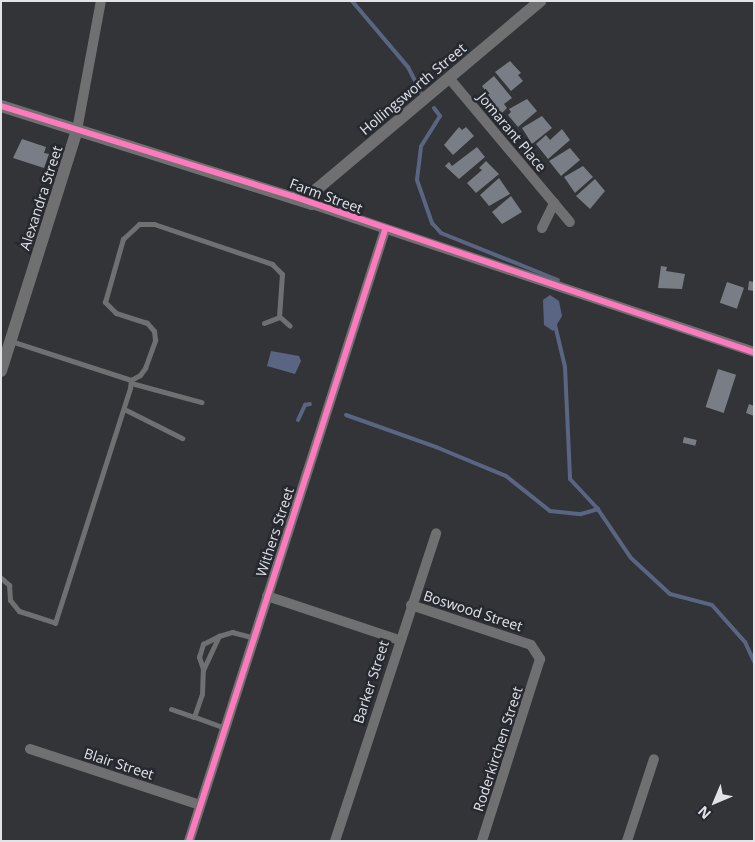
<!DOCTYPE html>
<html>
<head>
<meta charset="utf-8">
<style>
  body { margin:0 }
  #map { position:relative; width:755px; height:842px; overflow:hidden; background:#323437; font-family:"Open Sans",sans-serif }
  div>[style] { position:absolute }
  .water>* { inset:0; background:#5a6583 }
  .stream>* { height:4px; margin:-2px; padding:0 2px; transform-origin:2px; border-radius:2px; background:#5a6583 }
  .building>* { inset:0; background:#797d85; transform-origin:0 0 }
  .service>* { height:5px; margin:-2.5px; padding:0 2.5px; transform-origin:2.5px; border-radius:2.5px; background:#707072 }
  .minor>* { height:10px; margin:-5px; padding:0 5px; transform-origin:5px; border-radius:5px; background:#707072 }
  .tertiary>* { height:12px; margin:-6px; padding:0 6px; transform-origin:6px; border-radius:6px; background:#707072 }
  .cycleway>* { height:6px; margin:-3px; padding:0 3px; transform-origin:3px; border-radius:3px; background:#fd7abc }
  span { translate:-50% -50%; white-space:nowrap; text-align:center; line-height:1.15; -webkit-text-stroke:5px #26292f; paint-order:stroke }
  .street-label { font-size:14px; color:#e1e3e7 }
  .frame { position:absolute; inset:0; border:2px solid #e1e3e7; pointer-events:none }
  .north { position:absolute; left:690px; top:777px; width:50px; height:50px; -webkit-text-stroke:4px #26292f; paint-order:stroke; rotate:225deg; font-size:14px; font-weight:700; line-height:20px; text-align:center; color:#e1e3e7 }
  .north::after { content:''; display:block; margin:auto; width:18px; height:22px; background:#e1e3e7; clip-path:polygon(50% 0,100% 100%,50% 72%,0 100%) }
</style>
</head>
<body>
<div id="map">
  <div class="water">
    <i style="clip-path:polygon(550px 295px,559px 301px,562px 316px,553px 331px,544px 325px,543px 300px)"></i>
    <i style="clip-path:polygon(271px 351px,299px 356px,301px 361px,295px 374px,267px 366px)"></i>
  </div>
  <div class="stream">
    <i style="left:352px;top:1px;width:87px;rotate:49.7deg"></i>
    <i style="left:408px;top:67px;width:28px;rotate:63deg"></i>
    <i style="left:434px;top:108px;width:10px;rotate:53deg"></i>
    <i style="left:440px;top:116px;width:36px;rotate:122deg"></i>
    <i style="left:421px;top:147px;width:33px;rotate:97deg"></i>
    <i style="left:417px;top:180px;width:46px;rotate:70.8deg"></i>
    <i style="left:432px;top:223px;width:13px;rotate:48deg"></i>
    <i style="left:441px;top:233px;width:126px;rotate:21.9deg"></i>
    <i style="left:555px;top:325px;width:43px;rotate:76.6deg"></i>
    <i style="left:565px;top:367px;width:112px;rotate:87.4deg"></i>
    <i style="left:570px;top:479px;width:40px;rotate:47deg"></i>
    <i style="left:597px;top:508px;width:60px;rotate:55.8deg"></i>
    <i style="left:631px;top:558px;width:53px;rotate:42.7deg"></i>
    <i style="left:670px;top:594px;width:43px;rotate:14.7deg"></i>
    <i style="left:712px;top:605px;width:50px;rotate:48.3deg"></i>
    <i style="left:745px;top:642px;width:21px;rotate:65deg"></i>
    <i style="left:346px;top:415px;width:96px;rotate:19.6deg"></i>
    <i style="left:436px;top:447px;width:76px;rotate:22.5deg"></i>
    <i style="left:506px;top:476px;width:56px;rotate:38.5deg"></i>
    <i style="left:550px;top:511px;width:31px;rotate:6deg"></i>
    <i style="left:581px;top:514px;width:18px;rotate:-16deg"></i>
    <i style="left:298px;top:420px;width:17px;rotate:-65deg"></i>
    <i style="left:305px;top:405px;width:5px;rotate:-11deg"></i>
  </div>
  <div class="building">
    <i style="clip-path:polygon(510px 61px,521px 73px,518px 75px,523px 81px,511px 91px,495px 72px)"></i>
    <i style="clip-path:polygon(494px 76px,512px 98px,504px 104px,507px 108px,501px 114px,482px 86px)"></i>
    <i style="clip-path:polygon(527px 99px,537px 111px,518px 127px,508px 115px,511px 112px,509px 109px)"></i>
    <i style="clip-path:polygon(542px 116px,552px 128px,532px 144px,522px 128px)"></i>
    <i style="clip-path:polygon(459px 127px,462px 130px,466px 127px,474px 136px,453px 155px,444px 145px)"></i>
    <i style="clip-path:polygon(562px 129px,570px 140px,548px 159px,536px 144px,546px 135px,550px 140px)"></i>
    <i style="clip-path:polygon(22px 139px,46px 147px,44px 153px,49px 154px,44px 168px,13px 158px)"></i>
    <i style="clip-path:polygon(477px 147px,485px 157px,459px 179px,445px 166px,449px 162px,452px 166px)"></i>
    <i style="clip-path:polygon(570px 148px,580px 160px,561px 176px,549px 161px)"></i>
    <i style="clip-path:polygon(486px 161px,499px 174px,476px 193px,467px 183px,482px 170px,479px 168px)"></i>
    <i style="clip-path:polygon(583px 166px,593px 177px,575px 193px,564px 177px)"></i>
    <i style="clip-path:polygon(499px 178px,510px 194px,489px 206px,480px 195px)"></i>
    <i style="clip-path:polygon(595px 179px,605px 191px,590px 209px,576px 196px)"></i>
    <i style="clip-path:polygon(511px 196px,522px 212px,502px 224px,492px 212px)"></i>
    <i style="clip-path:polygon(661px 266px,667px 267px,666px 271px,685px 274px,682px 289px,658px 288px)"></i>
    <i style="clip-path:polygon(749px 281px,754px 282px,754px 291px,748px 290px)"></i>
    <i style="left:727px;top:282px;width:18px;height:22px;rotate:19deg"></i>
    <i style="left:718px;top:369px;width:19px;height:40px;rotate:18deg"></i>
    <i style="clip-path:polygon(749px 404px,754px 406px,754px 416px,746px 413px)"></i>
    <i style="left:684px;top:437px;width:13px;height:6px;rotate:13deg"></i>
  </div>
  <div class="service">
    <i style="left:264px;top:323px;width:17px;rotate:-21deg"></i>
    <i style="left:280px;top:317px;width:13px;rotate:42deg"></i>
    <i style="left:131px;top:380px;width:10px;rotate:-29deg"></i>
    <i style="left:140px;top:375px;width:9px;rotate:-54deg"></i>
    <i style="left:145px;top:368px;width:30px;rotate:-70deg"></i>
    <i style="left:155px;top:340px;width:9px;rotate:-96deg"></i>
    <i style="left:154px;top:331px;width:11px;rotate:-131deg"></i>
    <i style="left:147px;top:323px;width:33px;rotate:-162deg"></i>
    <i style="left:116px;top:313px;width:16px;rotate:-135deg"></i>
    <i style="left:105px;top:302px;width:66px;rotate:-74.1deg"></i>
    <i style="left:123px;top:239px;width:22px;rotate:-43deg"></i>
    <i style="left:139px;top:224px;width:15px"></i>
    <i style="left:154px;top:224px;width:125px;rotate:18.7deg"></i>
    <i style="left:272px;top:264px;width:14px;rotate:45deg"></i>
    <i style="left:282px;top:274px;width:43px;rotate:94deg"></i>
    <i style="left:131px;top:383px;width:73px;rotate:15.2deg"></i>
    <i style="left:126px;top:410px;width:63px;rotate:26.6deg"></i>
    <i style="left:1px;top:578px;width:11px;rotate:41deg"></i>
    <i style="left:9px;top:585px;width:15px;rotate:86deg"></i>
    <i style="left:10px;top:600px;width:14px;rotate:51deg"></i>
    <i style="left:19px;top:611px;width:38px;rotate:18deg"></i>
    <i style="left:55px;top:623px;width:247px;rotate:-72.3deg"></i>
    <i style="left:130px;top:388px;width:8px;rotate:-83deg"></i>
    <i style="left:131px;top:380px;width:126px;rotate:-162deg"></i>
    <i style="left:203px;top:669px;width:13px;rotate:-108deg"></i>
    <i style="left:199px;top:657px;width:14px;rotate:-73deg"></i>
    <i style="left:203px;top:644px;width:16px;rotate:-27deg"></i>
    <i style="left:171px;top:709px;width:24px;rotate:19deg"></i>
    <i style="left:225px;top:728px;width:33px;rotate:-160deg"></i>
    <i style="left:194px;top:717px;width:24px;rotate:-71deg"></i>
    <i style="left:202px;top:694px;width:24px;rotate:-88deg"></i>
    <i style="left:203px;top:670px;width:38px;rotate:-65deg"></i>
    <i style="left:219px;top:636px;width:14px;rotate:-17deg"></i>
    <i style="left:232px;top:632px;width:23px;rotate:15deg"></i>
  </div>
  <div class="minor">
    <i style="left:449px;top:78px;width:188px;rotate:50deg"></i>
    <i style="left:77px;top:130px;width:131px;rotate:-79.5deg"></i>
    <i style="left:312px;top:204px;width:466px;rotate:18.5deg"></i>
    <i style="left:542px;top:228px;width:28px;rotate:-64deg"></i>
    <i style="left:267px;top:596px;width:139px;rotate:18.4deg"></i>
    <i style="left:411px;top:605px;width:126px;rotate:18.4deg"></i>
    <i style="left:531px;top:645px;width:17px;rotate:57deg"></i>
    <i style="left:540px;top:659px;width:191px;rotate:107.7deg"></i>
    <i style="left:30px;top:749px;width:179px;rotate:18.2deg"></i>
    <i style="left:189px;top:841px;width:642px;rotate:-72.21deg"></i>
    <i style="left:335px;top:841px;width:324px;rotate:-71.8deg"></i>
    <i style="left:627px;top:841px;width:86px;rotate:-71.8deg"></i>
  </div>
  <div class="tertiary">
    <i style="left:1px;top:106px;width:326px;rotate:17.5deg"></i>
    <i style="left:312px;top:204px;width:16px;rotate:-72deg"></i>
    <i style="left:317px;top:189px;width:292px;rotate:-40.1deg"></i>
    <i style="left:1px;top:371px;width:253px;rotate:-72.5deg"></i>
  </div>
  <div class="cycleway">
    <i style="left:1px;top:106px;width:305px;rotate:17.2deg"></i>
    <i style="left:292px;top:196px;width:488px;rotate:18.7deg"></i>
    <i style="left:189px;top:841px;width:642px;rotate:-72.21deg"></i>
  </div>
  <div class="street-label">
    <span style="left:413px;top:89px;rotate:-40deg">Hollingsworth Street</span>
    <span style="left:512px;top:132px;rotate:50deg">Jomarant Place</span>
    <span style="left:326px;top:196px;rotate:20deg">Farm Street</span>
    <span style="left:41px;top:198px;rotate:-72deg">Alexandra Street</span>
    <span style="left:275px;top:532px;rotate:-72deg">Withers Street</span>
    <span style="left:473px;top:611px;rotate:18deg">Boswood Street</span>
    <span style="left:371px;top:682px;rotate:-72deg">Barker Street</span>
    <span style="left:498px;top:749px;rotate:-72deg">Roderkirchen Street</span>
    <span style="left:119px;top:764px;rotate:18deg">Blair Street</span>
  </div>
  <div class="frame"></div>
  <div class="north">N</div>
</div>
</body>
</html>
